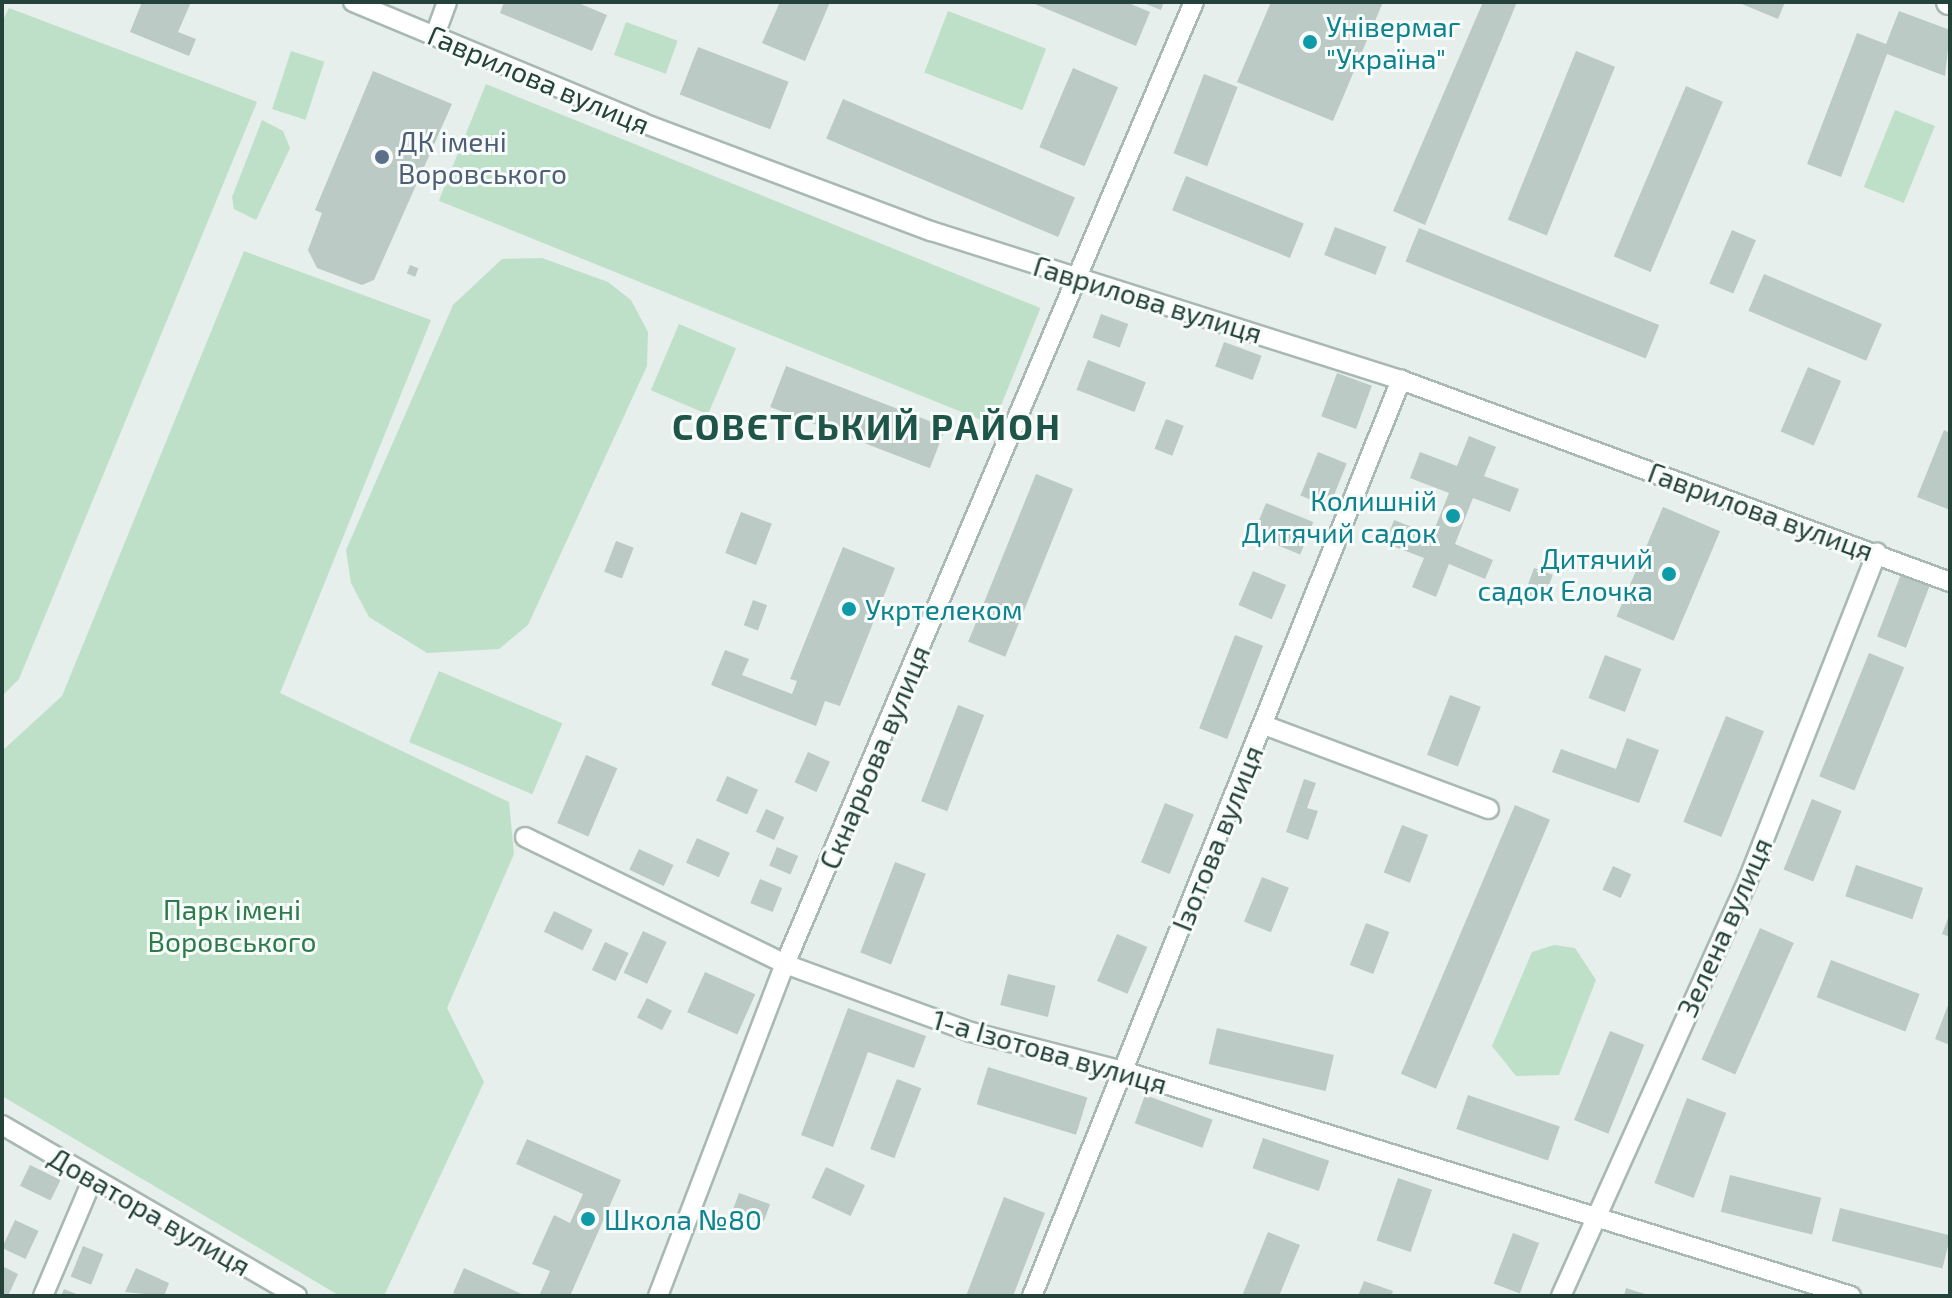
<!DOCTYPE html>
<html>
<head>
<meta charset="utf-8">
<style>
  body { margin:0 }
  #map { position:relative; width:1952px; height:1298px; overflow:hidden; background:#e6efeb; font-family:"Exo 2",sans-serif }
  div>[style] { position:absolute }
  .green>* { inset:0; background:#bfe0c8; transform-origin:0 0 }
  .building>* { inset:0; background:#bbcac4; transform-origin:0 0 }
  .roads { filter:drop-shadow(2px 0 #a8b8b2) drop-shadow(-2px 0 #a8b8b2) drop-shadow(0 2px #a8b8b2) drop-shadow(0 -2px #a8b8b2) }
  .street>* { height:18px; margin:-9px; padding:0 9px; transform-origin:9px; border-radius:9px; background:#fff }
  .secondary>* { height:24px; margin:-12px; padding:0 12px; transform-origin:12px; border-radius:12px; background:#fff }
  .dots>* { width:22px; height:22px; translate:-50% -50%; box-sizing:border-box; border:4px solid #f7fbf9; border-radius:50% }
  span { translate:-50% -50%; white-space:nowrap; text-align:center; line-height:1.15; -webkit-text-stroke:6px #f7fbf9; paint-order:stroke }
  .culture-label { font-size:28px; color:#0d838f }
  .left { translate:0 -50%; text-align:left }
  .right { translate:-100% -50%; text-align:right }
  .street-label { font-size:28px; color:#24423a }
  .service-label { font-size:28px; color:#4e5e75 }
  .park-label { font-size:28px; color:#2d7a4b }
  .district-label { font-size:36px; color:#1f5548; font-weight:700; letter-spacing:2px }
  .frame { position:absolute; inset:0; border:4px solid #24423a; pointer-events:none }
</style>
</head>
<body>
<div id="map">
  <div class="green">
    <i style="clip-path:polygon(9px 8px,257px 102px,19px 679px,2px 696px,2px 22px)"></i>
    <i style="left:948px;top:11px;width:105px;height:66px;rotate:21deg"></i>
    <i style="left:626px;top:22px;width:55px;height:35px;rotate:20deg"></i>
    <i style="left:291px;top:51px;width:35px;height:61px;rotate:18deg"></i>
    <i style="left:486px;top:84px;width:598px;height:126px;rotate:22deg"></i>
    <i style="left:1895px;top:110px;width:43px;height:83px;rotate:22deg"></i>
    <i style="clip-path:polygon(262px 120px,283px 131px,290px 148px,256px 220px,234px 209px,232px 197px)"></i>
    <i style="clip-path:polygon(244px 251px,431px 320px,280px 693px,509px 802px,514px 854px,447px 1008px,484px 1082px,384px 1296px,340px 1296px,2px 1096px,2px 751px,62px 696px)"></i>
    <i style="clip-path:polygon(542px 258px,608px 282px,631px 300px,648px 332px,647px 366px,528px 625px,499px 649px,427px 653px,369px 617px,351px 583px,346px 550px,453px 305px,502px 259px)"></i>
    <i style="left:679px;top:324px;width:62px;height:72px;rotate:23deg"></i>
    <i style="left:439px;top:671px;width:134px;height:77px;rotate:23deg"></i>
    <i style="clip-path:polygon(1554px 945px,1575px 948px,1596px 980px,1559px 1075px,1516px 1076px,1492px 1046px,1532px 952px)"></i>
  </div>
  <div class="building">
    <i style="clip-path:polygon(142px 2px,191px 2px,178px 32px,196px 39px,189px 56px,130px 32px)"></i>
    <i style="clip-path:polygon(504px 2px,576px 2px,607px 15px,592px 51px,500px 13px)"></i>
    <i style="clip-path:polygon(780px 2px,830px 2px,805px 61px,762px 43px)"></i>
    <i style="clip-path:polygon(1030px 2px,1126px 2px,1150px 12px,1136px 46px)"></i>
    <i style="clip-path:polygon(1141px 2px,1164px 2px,1161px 10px)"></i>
    <i style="clip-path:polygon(1271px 2px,1383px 2px,1333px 121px,1237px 82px)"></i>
    <i style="clip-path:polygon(1483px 2px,1517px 2px,1425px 225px,1393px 211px)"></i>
    <i style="clip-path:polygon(1737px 2px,1785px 2px,1778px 19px)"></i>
    <i style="clip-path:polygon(1899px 11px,1950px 30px,1945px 76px,1887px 54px,1841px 177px,1807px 164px,1857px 33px,1886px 44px)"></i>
    <i style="left:698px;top:47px;width:97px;height:51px;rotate:21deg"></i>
    <i style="left:1576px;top:51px;width:42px;height:182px;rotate:22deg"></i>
    <i style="left:1073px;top:68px;width:49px;height:86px;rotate:23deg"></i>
    <i style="clip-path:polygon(373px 71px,452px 104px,374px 280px,362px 285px,317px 268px,308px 250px,322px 213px,315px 210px)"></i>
    <i style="left:1204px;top:74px;width:36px;height:85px;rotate:21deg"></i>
    <i style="left:1686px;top:86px;width:40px;height:185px;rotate:23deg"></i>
    <i style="left:843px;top:99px;width:252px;height:43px;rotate:23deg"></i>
    <i style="left:1186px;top:176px;width:127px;height:37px;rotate:22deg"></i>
    <i style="left:1335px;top:227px;width:55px;height:30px;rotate:21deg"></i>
    <i style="left:1419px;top:228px;width:259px;height:36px;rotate:22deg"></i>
    <i style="left:1732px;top:230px;width:26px;height:58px;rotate:23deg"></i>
    <i style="left:410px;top:265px;width:9px;height:9px;rotate:21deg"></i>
    <i style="left:1764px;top:274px;width:128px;height:40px;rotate:23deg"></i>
    <i style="left:1101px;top:314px;width:29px;height:25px;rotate:20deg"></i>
    <i style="left:1224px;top:342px;width:40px;height:26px;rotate:20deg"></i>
    <i style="left:1088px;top:360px;width:62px;height:32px;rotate:21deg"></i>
    <i style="left:786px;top:366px;width:171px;height:44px;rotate:21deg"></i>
    <i style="left:1808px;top:367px;width:36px;height:70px;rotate:23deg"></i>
    <i style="left:1337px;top:373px;width:37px;height:46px;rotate:20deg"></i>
    <i style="left:1166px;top:419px;width:19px;height:32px;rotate:21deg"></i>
    <i style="clip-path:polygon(1944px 430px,1950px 433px,1950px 510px,1917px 497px)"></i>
    <i style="clip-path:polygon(1469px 436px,1496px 447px,1484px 476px,1519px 489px,1510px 512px,1473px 498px,1455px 544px,1493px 560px,1485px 579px,1449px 564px,1436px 597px,1412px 587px,1424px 558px,1385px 543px,1394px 520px,1432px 535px,1449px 493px,1410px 478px,1420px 452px,1457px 466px)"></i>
    <i style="left:1318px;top:452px;width:31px;height:47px;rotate:22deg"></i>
    <i style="left:1036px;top:474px;width:40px;height:181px;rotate:22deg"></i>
    <i style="left:1266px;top:503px;width:51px;height:35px;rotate:22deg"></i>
    <i style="left:1663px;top:507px;width:62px;height:119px;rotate:23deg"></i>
    <i style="left:741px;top:512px;width:33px;height:44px;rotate:21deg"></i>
    <i style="left:616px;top:541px;width:19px;height:33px;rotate:21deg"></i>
    <i style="clip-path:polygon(843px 547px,895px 568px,840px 706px,825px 701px,816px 726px,711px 685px,725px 650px,749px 659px,742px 675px,792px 694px,797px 681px,790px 679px)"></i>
    <i style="left:1534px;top:568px;width:20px;height:28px;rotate:20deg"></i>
    <i style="left:1253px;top:571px;width:36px;height:37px;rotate:23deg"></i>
    <i style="left:1901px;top:574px;width:31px;height:67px;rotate:21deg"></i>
    <i style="left:753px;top:600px;width:15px;height:27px;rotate:20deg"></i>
    <i style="left:1235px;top:635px;width:30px;height:100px;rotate:21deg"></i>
    <i style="left:1869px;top:653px;width:38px;height:133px;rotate:22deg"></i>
    <i style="left:1605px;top:655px;width:39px;height:46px;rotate:21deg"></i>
    <i style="left:1450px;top:695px;width:33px;height:64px;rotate:21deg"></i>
    <i style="left:958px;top:705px;width:28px;height:103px;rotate:21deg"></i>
    <i style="left:1726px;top:716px;width:41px;height:114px;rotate:22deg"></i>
    <i style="clip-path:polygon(1627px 738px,1659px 750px,1639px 803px,1552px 772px,1561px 749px,1616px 769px)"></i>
    <i style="left:808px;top:752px;width:24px;height:33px;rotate:24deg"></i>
    <i style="left:586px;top:755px;width:34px;height:74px;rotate:23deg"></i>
    <i style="left:727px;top:776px;width:34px;height:27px;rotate:24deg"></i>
    <i style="clip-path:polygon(1304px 779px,1316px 783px,1307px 808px,1318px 811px,1308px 840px,1286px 832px)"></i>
    <i style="left:1812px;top:799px;width:32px;height:76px;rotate:22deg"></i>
    <i style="left:1165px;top:803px;width:31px;height:64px;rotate:22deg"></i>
    <i style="left:1515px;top:805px;width:38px;height:292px;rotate:23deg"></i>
    <i style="left:766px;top:809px;width:20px;height:25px;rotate:24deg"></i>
    <i style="left:1402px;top:825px;width:28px;height:51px;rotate:21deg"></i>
    <i style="left:697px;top:838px;width:36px;height:27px;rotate:24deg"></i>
    <i style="left:777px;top:847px;width:23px;height:20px;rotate:23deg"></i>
    <i style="left:639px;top:849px;width:38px;height:23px;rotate:25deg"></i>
    <i style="left:895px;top:862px;width:33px;height:97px;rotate:21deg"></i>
    <i style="left:1856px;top:865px;width:71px;height:33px;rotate:19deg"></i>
    <i style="left:1613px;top:866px;width:20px;height:26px;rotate:24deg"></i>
    <i style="left:1262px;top:877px;width:29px;height:48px;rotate:22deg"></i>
    <i style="left:760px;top:879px;width:24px;height:26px;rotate:22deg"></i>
    <i style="left:554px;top:911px;width:43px;height:23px;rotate:26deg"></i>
    <i style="clip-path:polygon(1950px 913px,1950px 937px,1942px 934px)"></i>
    <i style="left:1366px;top:923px;width:25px;height:45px;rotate:21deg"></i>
    <i style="left:1760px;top:928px;width:37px;height:144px;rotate:24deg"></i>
    <i style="left:643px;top:931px;width:26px;height:46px;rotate:25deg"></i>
    <i style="left:1117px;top:934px;width:33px;height:51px;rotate:23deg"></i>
    <i style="left:605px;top:942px;width:26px;height:31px;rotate:25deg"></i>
    <i style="left:1831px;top:960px;width:95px;height:40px;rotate:21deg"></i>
    <i style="left:705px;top:972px;width:55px;height:44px;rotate:24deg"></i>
    <i style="left:1008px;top:974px;width:49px;height:32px;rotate:14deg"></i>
    <i style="left:647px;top:998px;width:28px;height:22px;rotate:27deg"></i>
    <i style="clip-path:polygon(1950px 1000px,1950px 1045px,1935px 1039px)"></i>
    <i style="clip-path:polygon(848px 1008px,926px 1036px,914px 1068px,868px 1052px,833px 1147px,801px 1135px)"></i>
    <i style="left:1217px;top:1028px;width:120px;height:37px;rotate:13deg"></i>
    <i style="left:1610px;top:1031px;width:37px;height:96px;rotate:22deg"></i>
    <i style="left:988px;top:1067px;width:104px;height:39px;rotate:17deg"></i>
    <i style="left:897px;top:1079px;width:26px;height:75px;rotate:21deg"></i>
    <i style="left:1145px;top:1095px;width:72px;height:30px;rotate:20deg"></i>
    <i style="left:1468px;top:1095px;width:97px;height:36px;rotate:19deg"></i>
    <i style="left:1687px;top:1098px;width:42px;height:91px;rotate:21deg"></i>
    <i style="left:1263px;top:1138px;width:70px;height:32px;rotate:19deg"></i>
    <i style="clip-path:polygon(527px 1139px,621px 1180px,570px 1296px,539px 1296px,550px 1271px,532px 1264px,554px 1215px,570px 1223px,583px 1194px,516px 1164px)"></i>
    <i style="left:30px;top:1165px;width:34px;height:23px;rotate:26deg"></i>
    <i style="left:826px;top:1167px;width:43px;height:34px;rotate:25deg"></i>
    <i style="left:1730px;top:1175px;width:94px;height:38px;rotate:14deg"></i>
    <i style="left:1398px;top:1178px;width:36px;height:66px;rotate:19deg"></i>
    <i style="left:739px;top:1193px;width:33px;height:18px;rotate:20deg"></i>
    <i style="clip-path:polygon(1004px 1197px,1045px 1213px,1013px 1296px,966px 1296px)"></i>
    <i style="left:1840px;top:1208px;width:114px;height:34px;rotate:14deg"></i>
    <i style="left:15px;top:1220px;width:26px;height:31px;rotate:25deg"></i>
    <i style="clip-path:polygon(1268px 1232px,1300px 1245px,1279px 1296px,1242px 1296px)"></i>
    <i style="left:1513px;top:1233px;width:28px;height:54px;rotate:21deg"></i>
    <i style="left:83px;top:1246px;width:22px;height:33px;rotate:22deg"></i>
    <i style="clip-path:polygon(2px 1266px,18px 1274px,8px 1296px,2px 1293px)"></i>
    <i style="clip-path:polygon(136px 1268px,169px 1283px,164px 1296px,125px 1292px)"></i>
    <i style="clip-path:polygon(464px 1268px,526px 1296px,460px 1296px,453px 1293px)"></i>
    <i style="clip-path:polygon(1364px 1281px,1393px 1291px,1391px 1296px,1358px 1296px)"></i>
    <i style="clip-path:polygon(1626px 1288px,1645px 1294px,1645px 1296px,1624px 1296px)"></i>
    <i style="clip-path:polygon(64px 1289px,81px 1296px,61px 1296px)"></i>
  </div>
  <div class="roads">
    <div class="street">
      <i style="left:353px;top:2px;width:314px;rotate:22.6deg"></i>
      <i style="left:643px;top:123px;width:308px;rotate:20.6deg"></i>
      <i style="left:931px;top:231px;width:493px;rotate:17.6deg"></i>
      <i style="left:1401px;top:380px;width:585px;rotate:20.2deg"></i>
      <i style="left:435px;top:35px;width:35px;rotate:-70deg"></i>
      <i style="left:1264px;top:725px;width:240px;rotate:20.5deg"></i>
      <i style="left:525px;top:837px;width:289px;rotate:26deg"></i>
      <i style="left:785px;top:964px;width:198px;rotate:20.1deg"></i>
      <i style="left:971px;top:1032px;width:157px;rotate:14.4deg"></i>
      <i style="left:1123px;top:1071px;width:762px;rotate:17.17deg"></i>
      <i style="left:2px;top:1125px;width:341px;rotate:30.1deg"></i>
      <i style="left:43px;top:1296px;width:128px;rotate:-67deg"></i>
      <i style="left:658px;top:1296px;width:355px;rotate:-69.1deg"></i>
      <i style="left:785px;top:964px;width:1045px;rotate:-66.97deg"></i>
      <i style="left:1032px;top:1296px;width:988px;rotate:-68.06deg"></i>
      <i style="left:1561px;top:1296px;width:456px;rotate:-65.8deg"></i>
      <i style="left:1748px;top:880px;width:352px;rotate:-68.5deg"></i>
    </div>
    <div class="secondary">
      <i style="left:1949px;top:2px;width:1px"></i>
    </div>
  </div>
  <div class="dots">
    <i style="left:1310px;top:42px;background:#0f9aa8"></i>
    <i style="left:382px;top:157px;background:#5c6f8a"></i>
    <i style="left:1453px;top:516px;background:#0f9aa8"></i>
    <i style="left:1669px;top:574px;background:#0f9aa8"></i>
    <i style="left:849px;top:609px;background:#0f9aa8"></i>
    <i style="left:588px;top:1219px;background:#0f9aa8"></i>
  </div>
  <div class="culture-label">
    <span class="left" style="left:1326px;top:42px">Універмаг<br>"Україна"</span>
    <span class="right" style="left:1437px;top:516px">Колишній<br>Дитячий садок</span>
    <span class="right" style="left:1653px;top:574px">Дитячий<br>садок Елочка</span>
    <span class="left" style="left:865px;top:609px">Укртелеком</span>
    <span class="left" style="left:604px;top:1219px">Школа №80</span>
  </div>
  <div class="street-label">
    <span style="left:539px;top:79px;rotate:23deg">Гаврилова вулиця</span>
    <span style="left:1148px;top:299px;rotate:17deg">Гаврилова вулиця</span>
    <span style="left:1761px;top:511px;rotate:20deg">Гаврилова вулиця</span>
    <span style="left:874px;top:757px;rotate:-67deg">Скнарьова вулиця</span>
    <span style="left:1217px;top:838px;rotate:-68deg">Ізотова вулиця</span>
    <span style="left:1724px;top:927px;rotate:-66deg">Зелена вулиця</span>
    <span style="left:1050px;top:1051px;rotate:16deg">1-а Ізотова вулиця</span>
    <span style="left:150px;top:1211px;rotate:30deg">Доватора вулиця</span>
  </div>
  <div class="service-label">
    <span class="left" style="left:398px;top:157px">ДК імені<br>Воровського</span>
  </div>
  <div class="park-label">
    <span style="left:232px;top:925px">Парк імені<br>Воровського</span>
  </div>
  <div class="district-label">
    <span style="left:867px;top:426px">СОВЄТСЬКИЙ РАЙОН</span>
  </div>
  <div class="frame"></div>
</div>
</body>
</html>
